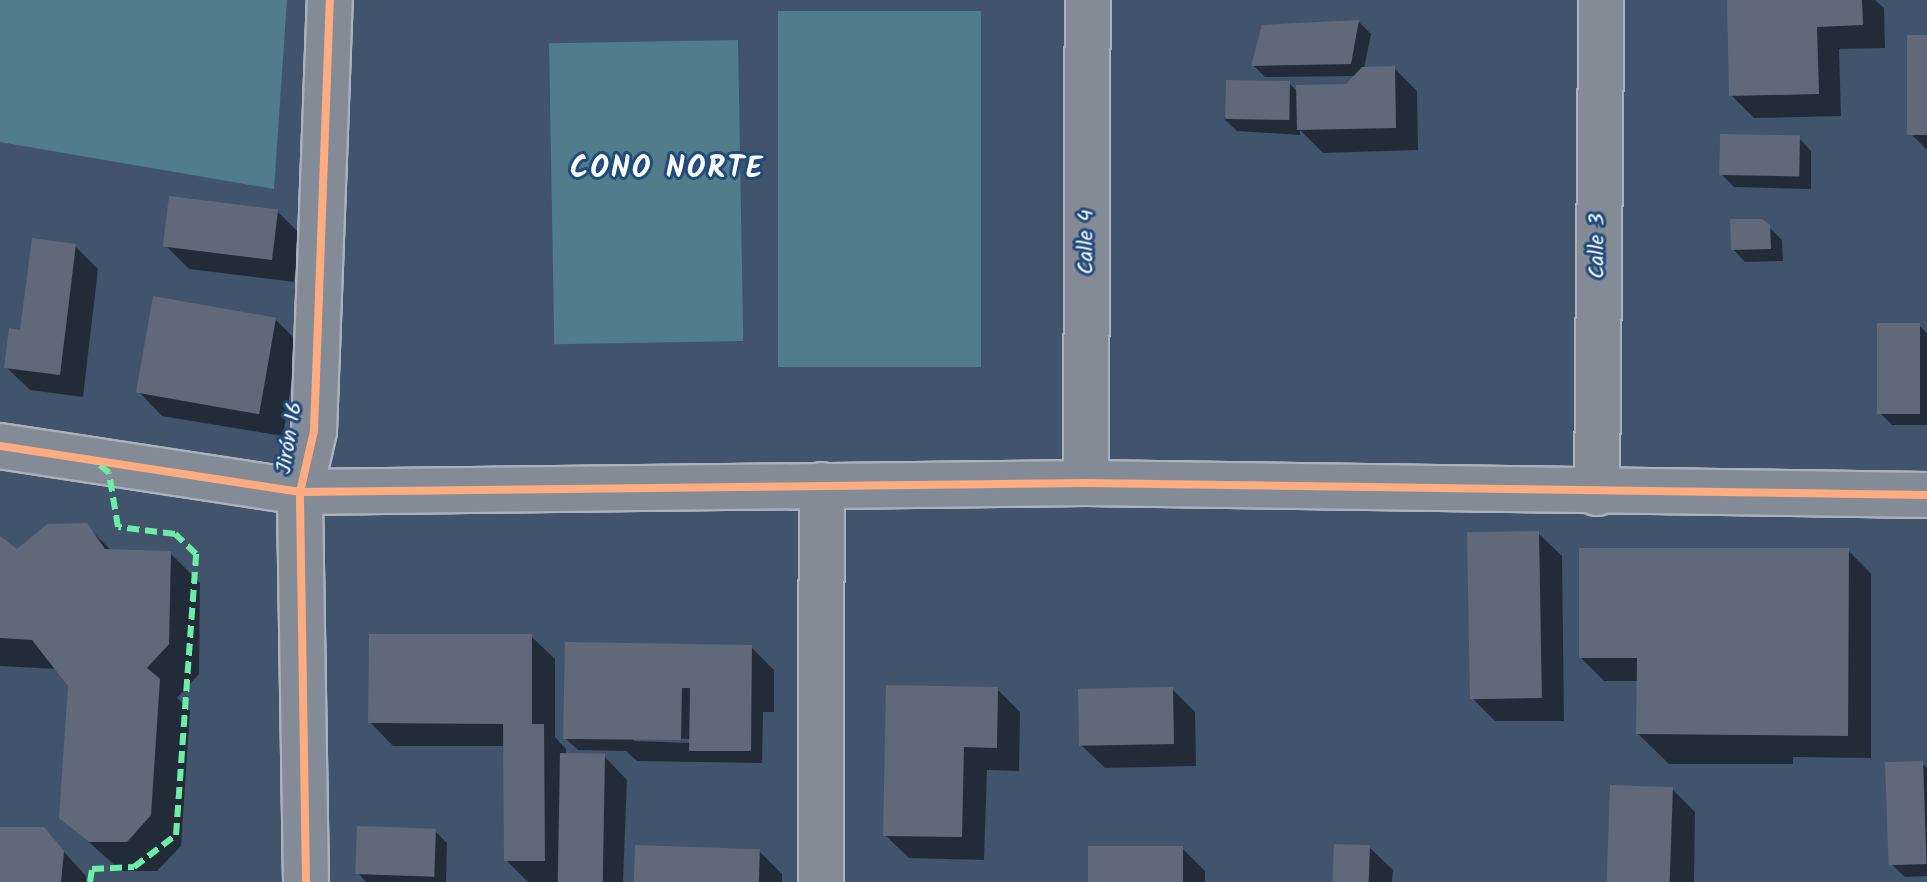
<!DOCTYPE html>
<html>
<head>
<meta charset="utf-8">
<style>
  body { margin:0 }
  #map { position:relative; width:1927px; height:882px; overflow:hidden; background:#41546c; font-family:Kalam,sans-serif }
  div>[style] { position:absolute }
  .green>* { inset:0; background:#507d89; transform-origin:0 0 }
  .shadow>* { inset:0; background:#0007 }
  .building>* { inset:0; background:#5f697a; transform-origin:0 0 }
  .roads { filter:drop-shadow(2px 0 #aab2bd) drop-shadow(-2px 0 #aab2bd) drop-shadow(0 2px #aab2bd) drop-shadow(0 -2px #aab2bd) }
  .minor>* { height:44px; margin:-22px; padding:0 22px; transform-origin:22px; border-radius:22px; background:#828b96 }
  .quiet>* { height:6px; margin-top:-3px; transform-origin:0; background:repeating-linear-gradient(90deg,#6deda7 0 12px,transparent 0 18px) }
  .cycleway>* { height:8px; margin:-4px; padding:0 4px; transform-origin:4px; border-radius:4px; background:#ffac80 }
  span { translate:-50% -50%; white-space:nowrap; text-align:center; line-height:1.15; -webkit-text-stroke:6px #1f4a7a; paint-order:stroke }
  .street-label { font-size:22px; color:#fff }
  .district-label { font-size:30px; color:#fff; font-weight:700; letter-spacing:2px }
</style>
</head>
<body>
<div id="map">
  <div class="green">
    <i style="clip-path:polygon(0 0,287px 0,274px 189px,0 142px)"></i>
    <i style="left:778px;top:11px;width:203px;height:356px"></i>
    <i style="left:738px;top:40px;width:301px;height:189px;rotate:89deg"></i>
  </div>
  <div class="shadow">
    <i style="clip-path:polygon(1729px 0,1875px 0,1884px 8px,1885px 48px,1839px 49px,1841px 116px,1754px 118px,1731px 95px)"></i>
    <i style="clip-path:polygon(1359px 22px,1371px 34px,1364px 69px,1394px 68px,1417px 91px,1418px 150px,1323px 153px,1300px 130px,1300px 135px,1237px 131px,1224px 119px,1289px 83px,1298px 92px,1347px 86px,1357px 76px,1265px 77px,1253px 65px)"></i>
    <i style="clip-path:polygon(1927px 37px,1927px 150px,1911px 134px)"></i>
    <i style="clip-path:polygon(1799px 138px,1811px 151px,1811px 189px,1734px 187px,1721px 174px)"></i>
    <i style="clip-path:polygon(277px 211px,300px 234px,294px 282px,189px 269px,166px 246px)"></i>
    <i style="clip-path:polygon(1769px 227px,1782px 240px,1783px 261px,1745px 262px,1733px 249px)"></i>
    <i style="clip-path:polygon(75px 246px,98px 269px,83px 397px,30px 390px,6px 367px,22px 332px)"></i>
    <i style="clip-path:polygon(275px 319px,298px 342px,283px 436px,162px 416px,139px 392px)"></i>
    <i style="clip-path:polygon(1919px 325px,1927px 333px,1927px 425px,1892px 425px,1880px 413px)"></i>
    <i style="clip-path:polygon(86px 525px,112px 551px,170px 553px,200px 583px,199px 674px,177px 698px,190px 711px,181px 846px,157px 871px,121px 871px,61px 817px,70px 685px,57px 669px,0 666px,0 538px,17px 552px)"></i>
    <i style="clip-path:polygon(1538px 533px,1562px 556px,1564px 721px,1495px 721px,1472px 698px)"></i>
    <i style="clip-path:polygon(1848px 550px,1871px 574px,1871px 758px,1793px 757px,1793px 764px,1669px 764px,1638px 734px,1639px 681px,1604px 681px,1581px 658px)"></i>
    <i style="clip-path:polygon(531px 636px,555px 659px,555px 737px,566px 749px,566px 755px,604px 756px,627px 780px,623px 882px,528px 882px,506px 860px,505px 746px,393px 746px,370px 722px)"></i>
    <i style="clip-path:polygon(evenodd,751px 647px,774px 670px,774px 712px,763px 712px,762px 763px,637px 761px,626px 751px,578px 750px,565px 738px,751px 647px,634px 737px,691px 739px,691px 743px,634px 741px,634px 737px)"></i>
    <i style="clip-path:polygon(997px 689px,1020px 712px,1019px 771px,987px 770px,984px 860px,909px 858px,885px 835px)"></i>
    <i style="clip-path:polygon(1172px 689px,1195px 712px,1196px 766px,1105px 768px,1081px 745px)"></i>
    <i style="clip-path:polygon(1922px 763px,1927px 768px,1927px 876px,1905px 877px,1892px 865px)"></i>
    <i style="clip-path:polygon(1672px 789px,1695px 812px,1694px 882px,1609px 882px)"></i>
    <i style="clip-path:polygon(0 829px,43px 829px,86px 876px,86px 882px,0 882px)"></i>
    <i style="clip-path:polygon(435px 831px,447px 843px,446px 882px,366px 882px,358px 873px)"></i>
    <i style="clip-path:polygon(1369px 847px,1393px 870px,1392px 882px,1336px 882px)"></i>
    <i style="clip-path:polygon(1182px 848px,1205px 871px,1205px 882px,1091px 882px)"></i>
    <i style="clip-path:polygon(759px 851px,782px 874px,782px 882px,636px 882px)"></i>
  </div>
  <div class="building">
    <i style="clip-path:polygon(1727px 0,1862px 0,1863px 25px,1817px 27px,1819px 94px,1729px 96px)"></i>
    <i style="clip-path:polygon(1359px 20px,1351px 64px,1251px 66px,1262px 25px)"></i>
    <i style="left:1907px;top:35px;width:20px;height:100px"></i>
    <i style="clip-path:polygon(1395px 66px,1396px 128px,1297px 130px,1296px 85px,1346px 84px,1362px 67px)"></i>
    <i style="left:1226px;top:80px;width:64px;height:39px;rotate:1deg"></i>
    <i style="left:1720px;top:134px;width:80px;height:41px;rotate:1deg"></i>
    <i style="left:169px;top:196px;width:110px;height:51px;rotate:7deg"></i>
    <i style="clip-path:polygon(1730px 219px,1762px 219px,1770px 225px,1771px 249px,1731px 250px)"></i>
    <i style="clip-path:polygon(32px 238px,76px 244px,60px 375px,4px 368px,9px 328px,20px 330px)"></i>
    <i style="left:153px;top:296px;width:125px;height:98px;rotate:10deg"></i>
    <i style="left:1877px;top:323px;width:43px;height:91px"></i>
    <i style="clip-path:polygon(87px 523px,105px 549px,171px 551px,169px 644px,147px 668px,160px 679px,151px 815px,127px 842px,89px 842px,59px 818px,68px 686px,32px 640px,0 638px,0 536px,17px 549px,47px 524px)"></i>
    <i style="left:1539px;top:531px;width:167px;height:72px;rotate:89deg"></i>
    <i style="clip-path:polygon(1579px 548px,1849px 548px,1848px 736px,1636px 734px,1637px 658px,1579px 658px)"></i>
    <i style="clip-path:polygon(369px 634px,532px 634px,532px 724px,544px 724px,545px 861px,504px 861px,503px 724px,368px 723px)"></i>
    <i style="clip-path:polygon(565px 642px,752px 645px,751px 751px,689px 751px,690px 688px,682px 688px,681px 740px,563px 739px)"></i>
    <i style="clip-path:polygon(886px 685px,998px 687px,997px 748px,964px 747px,962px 837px,883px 836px)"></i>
    <i style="left:1173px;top:687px;width:57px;height:95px;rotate:89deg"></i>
    <i style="left:560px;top:753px;width:45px;height:129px;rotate:1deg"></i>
    <i style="left:1923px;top:761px;width:103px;height:38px;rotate:88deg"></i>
    <i style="left:1610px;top:785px;width:63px;height:97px;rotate:2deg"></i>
    <i style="left:357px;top:826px;width:79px;height:48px;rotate:2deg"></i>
    <i style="clip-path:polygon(0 827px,44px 827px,64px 851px,61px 882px,0 882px)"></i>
    <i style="left:1334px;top:844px;width:36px;height:38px;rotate:2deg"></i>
    <i style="left:635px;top:845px;width:125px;height:37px;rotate:2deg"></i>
    <i style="left:1088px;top:846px;width:95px;height:36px"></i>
  </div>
  <div class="roads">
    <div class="minor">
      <i style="left:0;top:446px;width:304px;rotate:8.7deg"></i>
      <i style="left:300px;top:492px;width:786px;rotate:-0.66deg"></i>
      <i style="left:1086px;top:483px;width:841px;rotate:0.82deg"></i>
      <i style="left:1086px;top:483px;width:483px;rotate:-89.8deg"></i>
      <i style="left:1597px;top:493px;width:493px;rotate:-89.5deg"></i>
      <i style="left:306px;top:882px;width:390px;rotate:-90.9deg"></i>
      <i style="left:300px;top:492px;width:63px;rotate:-77.1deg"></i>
      <i style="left:314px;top:431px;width:431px;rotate:-87.9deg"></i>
      <i style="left:821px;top:882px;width:397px;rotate:-89.9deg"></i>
    </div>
  </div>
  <div class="quiet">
    <i style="left:90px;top:882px;width:13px;rotate:-81deg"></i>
    <i style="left:92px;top:869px;width:42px;rotate:-2.7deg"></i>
    <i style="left:134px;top:867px;width:53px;rotate:-37.3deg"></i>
    <i style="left:176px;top:835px;width:282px;rotate:-85.9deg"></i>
    <i style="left:196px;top:554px;width:29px;rotate:-136deg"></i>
    <i style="left:175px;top:534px;width:57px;rotate:-173deg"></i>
    <i style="left:118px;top:527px;width:55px;rotate:-99.5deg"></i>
    <i style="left:109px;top:473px;width:15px;rotate:-138deg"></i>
  </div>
  <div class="cycleway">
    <i style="left:0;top:446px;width:304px;rotate:8.7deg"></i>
    <i style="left:300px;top:492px;width:786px;rotate:-0.66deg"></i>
    <i style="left:1086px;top:483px;width:841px;rotate:0.82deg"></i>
    <i style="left:306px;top:882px;width:390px;rotate:-90.9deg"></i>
    <i style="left:300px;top:492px;width:63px;rotate:-77.1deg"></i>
    <i style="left:314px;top:431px;width:431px;rotate:-87.9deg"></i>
  </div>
  <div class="street-label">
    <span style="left:1087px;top:242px;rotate:-90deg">Calle 4</span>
    <span style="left:1598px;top:246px;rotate:-90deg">Calle 3</span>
    <span style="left:290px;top:438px;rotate:-81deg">Jirón 16</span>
  </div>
  <div class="district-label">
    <span style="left:667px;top:169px">CONO NORTE</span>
  </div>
</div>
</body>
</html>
